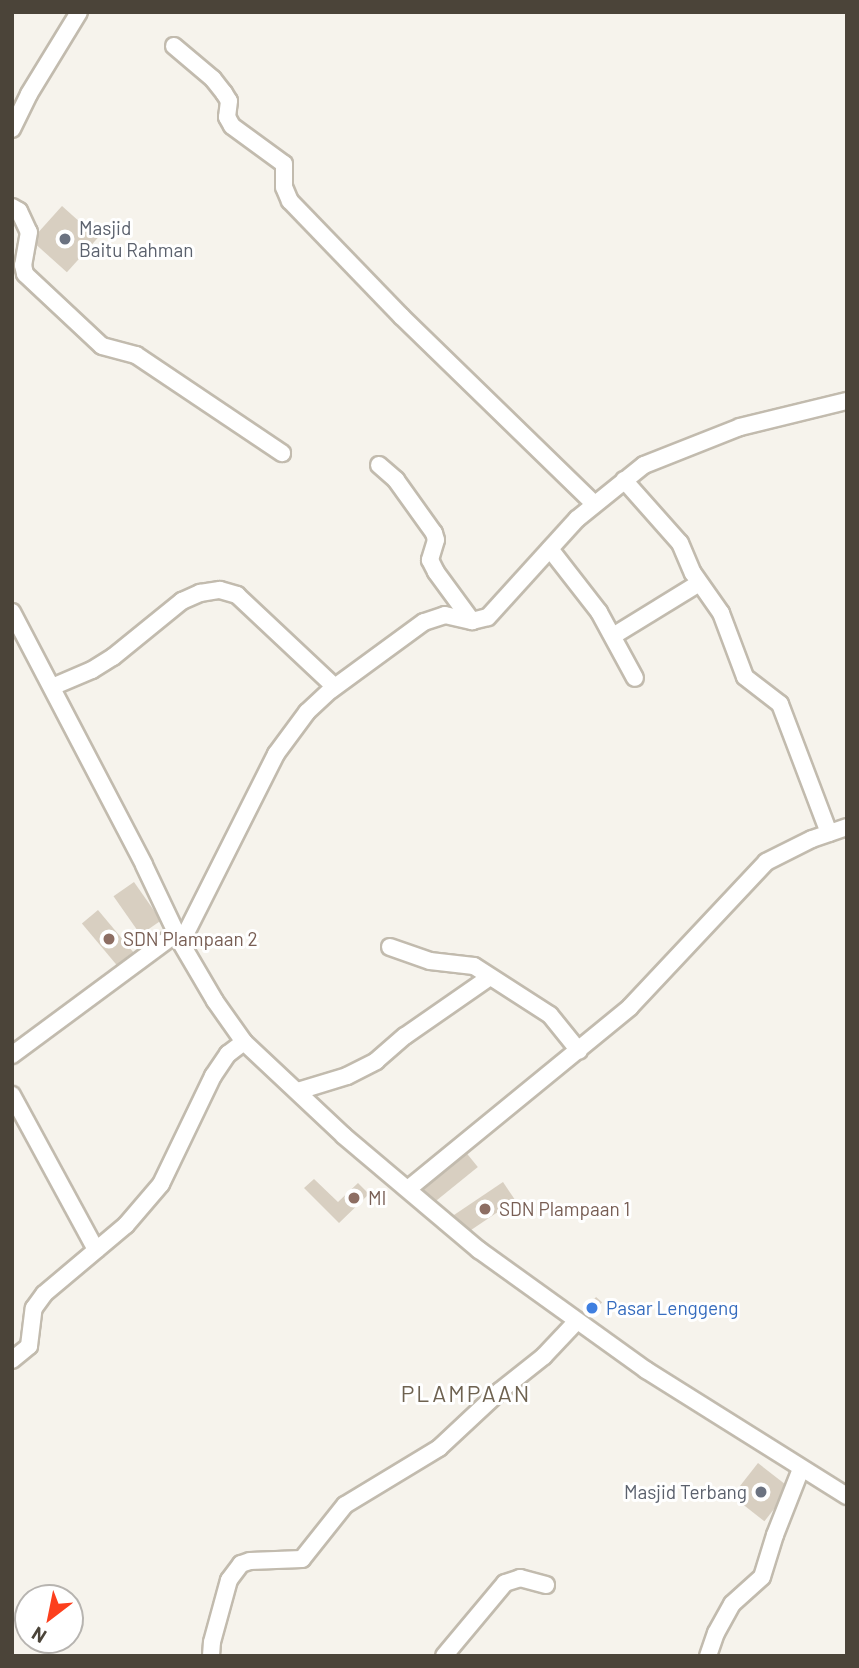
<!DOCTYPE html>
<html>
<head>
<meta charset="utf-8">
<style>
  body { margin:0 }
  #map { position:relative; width:859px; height:1668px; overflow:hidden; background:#f6f3ec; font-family:Barlow,sans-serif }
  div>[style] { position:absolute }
  .building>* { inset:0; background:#d8cfc1; transform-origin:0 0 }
  .roads { filter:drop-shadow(2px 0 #c2bbae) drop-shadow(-2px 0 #c2bbae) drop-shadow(0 2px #c2bbae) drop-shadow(0 -2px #c2bbae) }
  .minor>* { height:16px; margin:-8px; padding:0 8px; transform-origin:8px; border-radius:8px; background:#fff }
  .dots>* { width:19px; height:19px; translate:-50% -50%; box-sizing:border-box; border:4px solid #fff; border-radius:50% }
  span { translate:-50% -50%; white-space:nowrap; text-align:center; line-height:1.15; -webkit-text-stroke:6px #fff; paint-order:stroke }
  .worship-label { font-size:19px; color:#5b616d }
  .left { translate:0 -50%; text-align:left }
  .right { translate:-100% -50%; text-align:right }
  .education-label { font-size:19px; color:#785e54 }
  .shop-label { font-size:19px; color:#366cbe }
  .quarter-label { font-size:23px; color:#6e6250; letter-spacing:2px }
  .frame { position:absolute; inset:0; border:14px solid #4b4439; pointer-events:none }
  .north { position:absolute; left:14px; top:1584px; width:70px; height:70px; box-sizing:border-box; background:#fff; border:2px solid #b7b4b0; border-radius:50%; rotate:212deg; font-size:19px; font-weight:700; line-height:28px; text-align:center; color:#4b4439 }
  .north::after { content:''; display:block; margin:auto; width:24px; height:32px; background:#fc3f1d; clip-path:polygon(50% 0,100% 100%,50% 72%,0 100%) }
</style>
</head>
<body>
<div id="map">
  <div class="building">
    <i style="left:62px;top:206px;width:48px;height:46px;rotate:42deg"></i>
    <i style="left:134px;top:882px;width:47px;height:25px;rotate:55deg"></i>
    <i style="left:98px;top:910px;width:59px;height:21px;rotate:50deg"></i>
    <i style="left:464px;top:1150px;width:22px;height:60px;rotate:51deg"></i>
    <i style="clip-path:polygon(314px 1179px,338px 1202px,358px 1183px,369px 1194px,339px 1223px,304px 1188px)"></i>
    <i style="left:503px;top:1182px;width:22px;height:60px;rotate:56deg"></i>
    <i style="left:596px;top:1297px;width:8px;height:21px;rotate:40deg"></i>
    <i style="left:758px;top:1463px;width:41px;height:42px;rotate:38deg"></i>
  </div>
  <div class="roads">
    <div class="minor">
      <i style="left:174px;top:46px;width:51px;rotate:40.2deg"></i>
      <i style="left:213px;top:79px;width:18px;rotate:52deg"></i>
      <i style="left:224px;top:93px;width:9px;rotate:58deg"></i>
      <i style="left:229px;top:101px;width:16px;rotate:97deg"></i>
      <i style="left:227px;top:117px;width:10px;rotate:61deg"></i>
      <i style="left:232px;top:126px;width:64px;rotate:36.2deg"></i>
      <i style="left:284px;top:164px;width:23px;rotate:90deg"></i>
      <i style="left:284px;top:187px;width:15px;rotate:67deg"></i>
      <i style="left:290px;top:201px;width:160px;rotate:46deg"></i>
      <i style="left:401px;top:316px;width:269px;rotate:44.2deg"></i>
      <i style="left:12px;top:129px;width:39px;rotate:-64deg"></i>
      <i style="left:29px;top:94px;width:96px;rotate:-58.6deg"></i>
      <i style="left:12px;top:207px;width:8px;rotate:30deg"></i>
      <i style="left:19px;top:211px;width:23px;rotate:65deg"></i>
      <i style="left:29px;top:232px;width:34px;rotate:100deg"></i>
      <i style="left:23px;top:265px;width:9px;rotate:77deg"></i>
      <i style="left:25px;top:274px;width:105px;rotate:43.1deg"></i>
      <i style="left:102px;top:346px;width:35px;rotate:15deg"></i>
      <i style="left:136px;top:355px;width:176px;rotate:33.9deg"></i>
      <i style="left:379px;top:465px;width:23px;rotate:41deg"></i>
      <i style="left:396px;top:480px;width:65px;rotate:54.4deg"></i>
      <i style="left:434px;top:533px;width:7px;rotate:74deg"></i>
      <i style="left:436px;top:540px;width:21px;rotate:107deg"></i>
      <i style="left:430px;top:560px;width:13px;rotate:63deg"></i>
      <i style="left:436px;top:572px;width:61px;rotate:53.7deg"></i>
      <i style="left:624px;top:480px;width:84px;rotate:48.4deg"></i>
      <i style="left:680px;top:543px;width:33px;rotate:67deg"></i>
      <i style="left:693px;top:573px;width:49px;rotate:55deg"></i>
      <i style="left:721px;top:613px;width:68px;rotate:69.4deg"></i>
      <i style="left:745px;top:677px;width:44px;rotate:37.6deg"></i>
      <i style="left:780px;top:704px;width:138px;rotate:69.2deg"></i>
      <i style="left:550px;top:549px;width:80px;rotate:52.1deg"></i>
      <i style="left:599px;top:612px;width:75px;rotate:61.4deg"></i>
      <i style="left:12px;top:612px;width:285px;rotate:62.4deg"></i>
      <i style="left:144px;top:865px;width:86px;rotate:64.6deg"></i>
      <i style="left:181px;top:943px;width:67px;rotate:59.6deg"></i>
      <i style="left:215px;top:1001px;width:50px;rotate:54.7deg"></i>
      <i style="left:244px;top:1042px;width:137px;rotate:43.2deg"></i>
      <i style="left:344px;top:1136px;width:177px;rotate:40.2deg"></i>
      <i style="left:479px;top:1250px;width:206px;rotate:35.7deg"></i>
      <i style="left:646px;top:1370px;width:237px;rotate:32.1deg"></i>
      <i style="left:613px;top:636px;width:101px;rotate:-31.6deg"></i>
      <i style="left:52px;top:687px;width:43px;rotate:-23deg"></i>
      <i style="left:92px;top:670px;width:25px;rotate:-32deg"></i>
      <i style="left:113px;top:657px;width:89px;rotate:-39.1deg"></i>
      <i style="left:182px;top:601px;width:20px;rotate:-24deg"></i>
      <i style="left:200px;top:593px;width:20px;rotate:-9deg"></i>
      <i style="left:220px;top:590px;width:18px;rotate:16deg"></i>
      <i style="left:237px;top:595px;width:134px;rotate:43.2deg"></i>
      <i style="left:181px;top:943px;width:212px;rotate:-63.3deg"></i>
      <i style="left:276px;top:754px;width:52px;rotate:-53.6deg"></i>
      <i style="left:307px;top:712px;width:33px;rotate:-43deg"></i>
      <i style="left:331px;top:690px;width:115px;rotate:-36.2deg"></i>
      <i style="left:424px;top:622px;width:22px;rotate:-18deg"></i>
      <i style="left:445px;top:615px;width:28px;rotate:13deg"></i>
      <i style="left:472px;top:621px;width:16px;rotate:-14deg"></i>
      <i style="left:488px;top:617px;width:132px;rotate:-47.8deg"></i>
      <i style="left:577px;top:519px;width:86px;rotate:-38.9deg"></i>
      <i style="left:644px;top:465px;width:103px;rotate:-21.6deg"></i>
      <i style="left:740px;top:427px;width:110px;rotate:-13.7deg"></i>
      <i style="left:390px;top:947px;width:42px;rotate:19.3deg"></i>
      <i style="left:430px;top:961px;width:44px;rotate:6.5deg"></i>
      <i style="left:474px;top:966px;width:90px;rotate:32.8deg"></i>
      <i style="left:550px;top:1015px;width:46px;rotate:51.1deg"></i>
      <i style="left:12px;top:1055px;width:205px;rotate:-36.5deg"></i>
      <i style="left:298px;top:1091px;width:51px;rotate:-17deg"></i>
      <i style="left:347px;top:1076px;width:33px;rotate:-27deg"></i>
      <i style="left:376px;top:1061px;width:38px;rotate:-41deg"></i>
      <i style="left:405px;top:1036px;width:103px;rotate:-34.8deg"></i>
      <i style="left:12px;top:1095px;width:176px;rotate:61.5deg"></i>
      <i style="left:408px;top:1189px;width:287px;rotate:-39.3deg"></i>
      <i style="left:630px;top:1007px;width:199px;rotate:-46.8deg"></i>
      <i style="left:766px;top:862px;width:51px;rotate:-26.6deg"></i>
      <i style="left:812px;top:839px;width:37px;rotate:-19deg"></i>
      <i style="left:12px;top:1360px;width:22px;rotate:-39deg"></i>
      <i style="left:29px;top:1346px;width:38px;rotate:-83deg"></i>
      <i style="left:34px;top:1308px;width:17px;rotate:-54deg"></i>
      <i style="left:44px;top:1294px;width:107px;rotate:-40.1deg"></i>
      <i style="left:126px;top:1225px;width:54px;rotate:-49.5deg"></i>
      <i style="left:161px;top:1184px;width:120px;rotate:-64.3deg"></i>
      <i style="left:213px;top:1076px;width:27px;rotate:-56deg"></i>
      <i style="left:228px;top:1054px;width:20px;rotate:-37deg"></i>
      <i style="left:211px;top:1656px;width:14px;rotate:-86deg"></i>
      <i style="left:212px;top:1642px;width:64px;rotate:-74.7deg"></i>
      <i style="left:229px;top:1580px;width:20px;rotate:-53deg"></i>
      <i style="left:241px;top:1564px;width:9px;rotate:-18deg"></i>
      <i style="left:250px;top:1561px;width:52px;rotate:-2.2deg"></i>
      <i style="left:302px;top:1559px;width:69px;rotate:-51.5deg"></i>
      <i style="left:345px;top:1505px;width:110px;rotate:-31.2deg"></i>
      <i style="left:439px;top:1448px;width:83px;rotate:-43.1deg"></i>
      <i style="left:500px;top:1391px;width:56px;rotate:-38.5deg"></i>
      <i style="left:544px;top:1356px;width:47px;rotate:-46.7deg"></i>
      <i style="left:444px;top:1656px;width:95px;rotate:-50.1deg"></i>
      <i style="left:505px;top:1583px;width:16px;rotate:-18deg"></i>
      <i style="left:520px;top:1578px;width:27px;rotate:15deg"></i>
      <i style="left:708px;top:1656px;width:24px;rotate:-71deg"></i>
      <i style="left:716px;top:1633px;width:33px;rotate:-61deg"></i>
      <i style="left:732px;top:1604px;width:40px;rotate:-42deg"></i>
      <i style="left:762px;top:1577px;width:44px;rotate:-72.8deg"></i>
      <i style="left:775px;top:1535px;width:71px;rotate:-68.5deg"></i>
    </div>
  </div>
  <div class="dots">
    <i style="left:65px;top:239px;background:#6b7280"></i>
    <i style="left:109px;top:939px;background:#8d6e63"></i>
    <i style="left:354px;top:1198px;background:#8d6e63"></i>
    <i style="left:485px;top:1209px;background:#8d6e63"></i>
    <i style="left:592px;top:1308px;background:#3f7fe0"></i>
    <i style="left:761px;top:1492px;background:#6b7280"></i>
  </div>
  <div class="worship-label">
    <span class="left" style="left:79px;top:239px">Masjid<br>Baitu Rahman</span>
    <span class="right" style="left:747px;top:1492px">Masjid Terbang</span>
  </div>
  <div class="education-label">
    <span class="left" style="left:123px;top:939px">SDN Plampaan 2</span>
    <span class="left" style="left:368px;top:1198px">MI</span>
    <span class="left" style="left:499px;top:1209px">SDN Plampaan 1</span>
  </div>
  <div class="shop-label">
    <span class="left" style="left:606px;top:1308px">Pasar Lenggeng</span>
  </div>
  <div class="quarter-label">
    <span style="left:466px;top:1393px">PLAMPAAN</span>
  </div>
  <div class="frame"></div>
  <div class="north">N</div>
</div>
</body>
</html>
